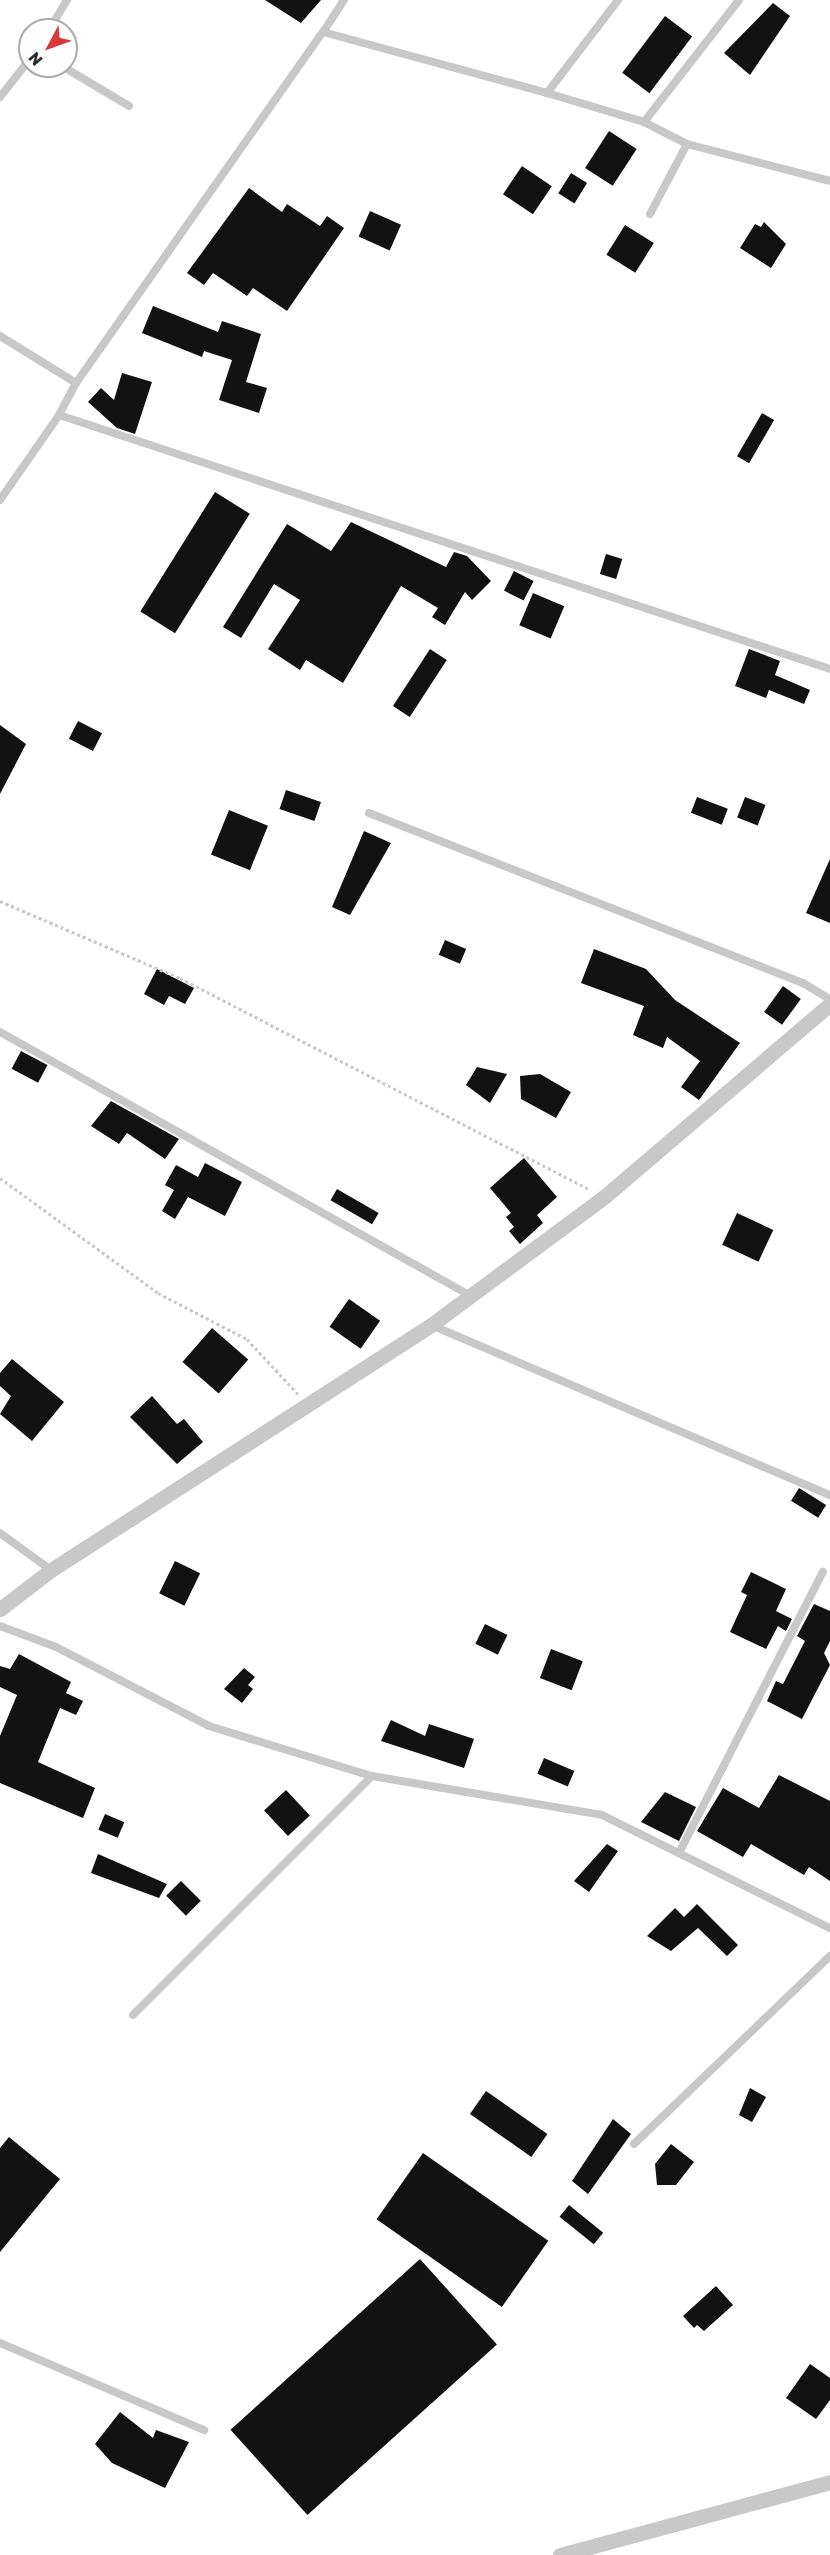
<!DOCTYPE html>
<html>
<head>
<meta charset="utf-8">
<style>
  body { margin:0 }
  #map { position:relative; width:830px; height:2555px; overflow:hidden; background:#fff; font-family:Rubik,sans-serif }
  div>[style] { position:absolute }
  .building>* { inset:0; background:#121212; transform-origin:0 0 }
  .path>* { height:3px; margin-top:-1.5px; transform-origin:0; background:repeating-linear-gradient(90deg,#c8c8c8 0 3px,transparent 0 6px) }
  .lane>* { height:8px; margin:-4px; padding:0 4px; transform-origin:4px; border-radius:4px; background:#c8c8c8 }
  .street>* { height:15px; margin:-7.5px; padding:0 7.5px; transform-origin:7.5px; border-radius:7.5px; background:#c8c8c8 }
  span { translate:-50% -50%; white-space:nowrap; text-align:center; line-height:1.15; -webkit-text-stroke:6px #fff; paint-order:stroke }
  .north { position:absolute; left:18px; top:18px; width:60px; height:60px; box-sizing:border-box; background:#fff; border:2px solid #aaa; border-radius:50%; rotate:229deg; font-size:16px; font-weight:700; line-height:24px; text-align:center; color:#2b2b2b }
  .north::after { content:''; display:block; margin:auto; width:21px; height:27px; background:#d8383d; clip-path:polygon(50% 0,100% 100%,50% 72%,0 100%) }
</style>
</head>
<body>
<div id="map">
  <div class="building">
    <i style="clip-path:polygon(265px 0,321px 0,301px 23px)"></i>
    <i style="clip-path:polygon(773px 3px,790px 16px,750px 75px,724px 53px)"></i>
    <i style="left:665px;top:16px;width:34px;height:71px;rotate:37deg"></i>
    <i style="left:609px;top:131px;width:33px;height:44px;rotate:33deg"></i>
    <i style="left:522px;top:166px;width:36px;height:34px;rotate:34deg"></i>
    <i style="left:571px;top:173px;width:19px;height:24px;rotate:32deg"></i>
    <i style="clip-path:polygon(249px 188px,282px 212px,287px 204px,320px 226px,327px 216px,344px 228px,287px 311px,253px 288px,247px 296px,213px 273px,204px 285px,187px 273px)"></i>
    <i style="left:370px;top:211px;width:34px;height:28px;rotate:24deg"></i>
    <i style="clip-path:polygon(764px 222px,786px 244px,771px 268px,740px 248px,755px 224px,761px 227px)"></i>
    <i style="left:625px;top:225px;width:34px;height:35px;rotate:32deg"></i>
    <i style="clip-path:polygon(153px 306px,218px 332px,222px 321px,261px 334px,246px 382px,267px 388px,259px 413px,219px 400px,232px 360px,204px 351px,202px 357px,142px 333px)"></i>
    <i style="clip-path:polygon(122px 373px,152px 382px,135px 434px,117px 428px,88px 402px,101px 388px,114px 400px)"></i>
    <i style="left:762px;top:413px;width:14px;height:50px;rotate:30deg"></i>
    <i style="left:215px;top:492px;width:41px;height:141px;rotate:32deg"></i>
    <i style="clip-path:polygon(351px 522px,446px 567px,454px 552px,467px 556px,491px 581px,472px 600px,465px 592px,445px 625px,432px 617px,438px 608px,401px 586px,343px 683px,306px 660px,300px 670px,268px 649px,300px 600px,274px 584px,241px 638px,223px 627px,287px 524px,331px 551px)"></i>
    <i style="left:606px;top:554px;width:17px;height:21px;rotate:17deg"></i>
    <i style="left:514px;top:571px;width:22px;height:22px;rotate:27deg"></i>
    <i style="left:533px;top:593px;width:34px;height:35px;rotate:23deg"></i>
    <i style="left:430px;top:649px;width:20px;height:68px;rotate:33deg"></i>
    <i style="clip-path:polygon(749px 649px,780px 661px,775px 675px,810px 690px,804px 704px,769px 690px,766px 698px,735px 686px)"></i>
    <i style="left:78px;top:721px;width:27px;height:20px;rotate:27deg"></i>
    <i style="clip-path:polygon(0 725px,26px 744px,0 794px)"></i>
    <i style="left:286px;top:790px;width:37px;height:20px;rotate:19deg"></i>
    <i style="left:697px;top:797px;width:33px;height:17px;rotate:21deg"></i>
    <i style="left:745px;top:797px;width:22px;height:22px;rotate:21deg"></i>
    <i style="left:229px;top:810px;width:42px;height:48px;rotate:22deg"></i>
    <i style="clip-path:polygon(364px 831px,391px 843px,350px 915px,332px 907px)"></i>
    <i style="clip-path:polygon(830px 859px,830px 923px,806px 913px)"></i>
    <i style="left:445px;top:940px;width:23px;height:16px;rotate:23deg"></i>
    <i style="clip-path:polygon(594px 949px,646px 969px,675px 1000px,740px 1043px,699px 1100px,681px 1087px,700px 1061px,667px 1037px,663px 1048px,633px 1035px,644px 1006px,581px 983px)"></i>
    <i style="clip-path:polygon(157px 969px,194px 988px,185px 1004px,169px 996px,164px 1005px,144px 994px)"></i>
    <i style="left:783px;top:986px;width:22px;height:32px;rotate:36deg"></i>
    <i style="left:21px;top:1051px;width:30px;height:20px;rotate:28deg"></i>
    <i style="clip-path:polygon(477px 1067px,507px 1074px,490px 1103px,466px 1085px)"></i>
    <i style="clip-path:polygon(540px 1074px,571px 1092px,556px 1118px,521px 1099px,520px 1076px)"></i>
    <i style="clip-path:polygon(111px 1101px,179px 1139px,165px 1159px,127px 1133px,119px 1144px,91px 1126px)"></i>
    <i style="clip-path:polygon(524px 1158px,557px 1197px,537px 1215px,543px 1223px,520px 1244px,509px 1231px,514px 1227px,506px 1217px,511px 1213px,490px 1188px)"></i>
    <i style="clip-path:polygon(205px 1163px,242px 1182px,225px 1216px,188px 1197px,175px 1219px,162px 1211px,174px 1190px,165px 1185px,176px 1165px,198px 1177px)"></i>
    <i style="left:337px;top:1189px;width:48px;height:13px;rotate:30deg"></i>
    <i style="left:737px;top:1213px;width:40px;height:35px;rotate:25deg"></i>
    <i style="left:349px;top:1299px;width:38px;height:34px;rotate:35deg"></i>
    <i style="left:212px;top:1328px;width:48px;height:45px;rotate:41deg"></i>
    <i style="clip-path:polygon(12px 1359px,64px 1402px,32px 1441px,0 1414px,11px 1396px,0 1386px,0 1373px)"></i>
    <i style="clip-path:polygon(152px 1396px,177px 1424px,184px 1419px,203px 1442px,177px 1464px,130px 1417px)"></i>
    <i style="left:799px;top:1488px;width:32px;height:15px;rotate:32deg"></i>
    <i style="left:175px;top:1561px;width:28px;height:36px;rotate:26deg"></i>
    <i style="clip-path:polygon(751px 1572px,786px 1589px,776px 1611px,792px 1619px,786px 1631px,778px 1626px,766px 1649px,730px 1632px,747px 1595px,741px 1592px)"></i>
    <i style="clip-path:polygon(814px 1604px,830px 1611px,830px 1641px,824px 1653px,830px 1665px,802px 1719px,767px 1701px,776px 1681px,783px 1684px,805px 1641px,797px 1636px)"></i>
    <i style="left:485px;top:1624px;width:25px;height:22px;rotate:26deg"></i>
    <i style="left:551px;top:1649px;width:34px;height:31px;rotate:21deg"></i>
    <i style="clip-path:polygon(19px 1654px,71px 1682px,66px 1693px,83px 1701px,76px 1715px,60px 1708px,38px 1762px,95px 1788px,83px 1818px,0 1783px,0 1736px,17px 1695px,0 1687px,0 1666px,10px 1669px)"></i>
    <i style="clip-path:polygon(244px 1668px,255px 1677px,248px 1685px,253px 1689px,242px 1703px,224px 1689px)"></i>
    <i style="clip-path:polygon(391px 1720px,425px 1736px,429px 1724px,474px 1739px,464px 1768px,381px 1741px)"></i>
    <i style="left:544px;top:1758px;width:33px;height:17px;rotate:23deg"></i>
    <i style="clip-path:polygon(779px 1775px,830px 1801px,830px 1881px,809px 1867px,804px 1875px,751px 1844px,743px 1857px,697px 1831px,723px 1788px,759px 1808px)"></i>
    <i style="left:286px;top:1790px;width:35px;height:30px;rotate:47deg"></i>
    <i style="clip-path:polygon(665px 1792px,696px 1807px,679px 1841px,641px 1822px)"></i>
    <i style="left:105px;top:1814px;width:21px;height:17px;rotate:23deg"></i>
    <i style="clip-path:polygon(607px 1844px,618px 1851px,589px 1892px,574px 1881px)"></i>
    <i style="clip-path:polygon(98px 1854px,167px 1884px,159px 1898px,91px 1873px)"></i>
    <i style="left:181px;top:1881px;width:28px;height:21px;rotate:45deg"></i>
    <i style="clip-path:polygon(697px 1904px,738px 1945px,727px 1956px,698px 1928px,671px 1951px,647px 1936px,675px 1908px,684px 1917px)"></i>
    <i style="clip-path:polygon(750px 2088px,766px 2097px,752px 2122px,739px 2115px)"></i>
    <i style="left:486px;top:2091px;width:75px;height:28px;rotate:35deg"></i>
    <i style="clip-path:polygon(613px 2119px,631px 2134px,588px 2194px,572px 2181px)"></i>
    <i style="clip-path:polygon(9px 2137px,60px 2179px,0 2252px,0 2148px)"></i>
    <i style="clip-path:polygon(671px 2144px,694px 2162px,676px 2185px,657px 2185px,655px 2164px)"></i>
    <i style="left:423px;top:2153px;width:153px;height:81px;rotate:35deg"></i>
    <i style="left:569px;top:2205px;width:44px;height:15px;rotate:39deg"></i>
    <i style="left:420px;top:2259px;width:115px;height:255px;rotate:48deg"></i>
    <i style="clip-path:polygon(716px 2286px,733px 2305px,704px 2331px,697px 2325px,694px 2328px,683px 2316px)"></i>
    <i style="clip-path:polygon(810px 2364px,830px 2378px,830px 2400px,816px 2419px,786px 2398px)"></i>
    <i style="clip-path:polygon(120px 2412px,153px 2438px,156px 2430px,189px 2442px,165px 2488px,112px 2463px,95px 2444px)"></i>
  </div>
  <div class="path">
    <i style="left:0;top:901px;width:196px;rotate:23.2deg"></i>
    <i style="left:180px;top:978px;width:460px;rotate:27.3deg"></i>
    <i style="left:0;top:1178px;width:195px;rotate:36deg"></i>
    <i style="left:158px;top:1293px;width:100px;rotate:27.3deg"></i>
    <i style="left:247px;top:1339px;width:75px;rotate:47.2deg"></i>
  </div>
  <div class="lane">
    <i style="left:344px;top:0;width:38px;rotate:123deg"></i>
    <i style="left:323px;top:32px;width:232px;rotate:15.2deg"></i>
    <i style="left:547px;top:93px;width:101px;rotate:16.6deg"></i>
    <i style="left:644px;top:122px;width:48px;rotate:27.1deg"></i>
    <i style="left:687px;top:144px;width:148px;rotate:14.5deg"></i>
    <i style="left:49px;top:30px;width:35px;rotate:-59deg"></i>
    <i style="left:62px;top:66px;width:78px;rotate:30.8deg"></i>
    <i style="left:547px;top:93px;width:117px;rotate:-52.6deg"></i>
    <i style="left:0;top:97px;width:48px;rotate:-51.7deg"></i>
    <i style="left:644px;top:122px;width:155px;rotate:-52.1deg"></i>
    <i style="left:650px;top:214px;width:79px;rotate:-62.1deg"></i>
    <i style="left:0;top:336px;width:89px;rotate:31.7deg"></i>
    <i style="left:76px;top:383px;width:429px;rotate:-54.9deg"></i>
    <i style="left:76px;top:383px;width:36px;rotate:118deg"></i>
    <i style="left:59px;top:415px;width:812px;rotate:18.23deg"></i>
    <i style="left:0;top:500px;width:103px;rotate:-55.2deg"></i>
    <i style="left:369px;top:813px;width:466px;rotate:21.4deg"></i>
    <i style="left:803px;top:983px;width:31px;rotate:31deg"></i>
    <i style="left:0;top:1032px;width:538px;rotate:29.28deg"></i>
    <i style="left:431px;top:1325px;width:434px;rotate:23.1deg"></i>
    <i style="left:0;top:1533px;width:63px;rotate:36deg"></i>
    <i style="left:0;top:1626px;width:60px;rotate:20.6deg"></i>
    <i style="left:56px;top:1647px;width:172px;rotate:27.3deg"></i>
    <i style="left:209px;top:1726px;width:170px;rotate:17.1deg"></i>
    <i style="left:372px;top:1776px;width:233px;rotate:9.6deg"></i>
    <i style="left:602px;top:1815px;width:254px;rotate:26.4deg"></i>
    <i style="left:679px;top:1853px;width:316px;rotate:-62.9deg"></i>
    <i style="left:133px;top:2015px;width:338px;rotate:-45deg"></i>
    <i style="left:634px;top:2144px;width:272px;rotate:-43.8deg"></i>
    <i style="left:0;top:2343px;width:222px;rotate:23.1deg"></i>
  </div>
  <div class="street">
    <i style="left:0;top:1609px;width:64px;rotate:-37.4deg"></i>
    <i style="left:51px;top:1570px;width:452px;rotate:-32.8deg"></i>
    <i style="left:431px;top:1325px;width:215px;rotate:-36.5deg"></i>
    <i style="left:604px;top:1197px;width:297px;rotate:-40.5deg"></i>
    <i style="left:560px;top:2555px;width:280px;rotate:-15.1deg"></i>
  </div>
  <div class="north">N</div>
</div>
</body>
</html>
